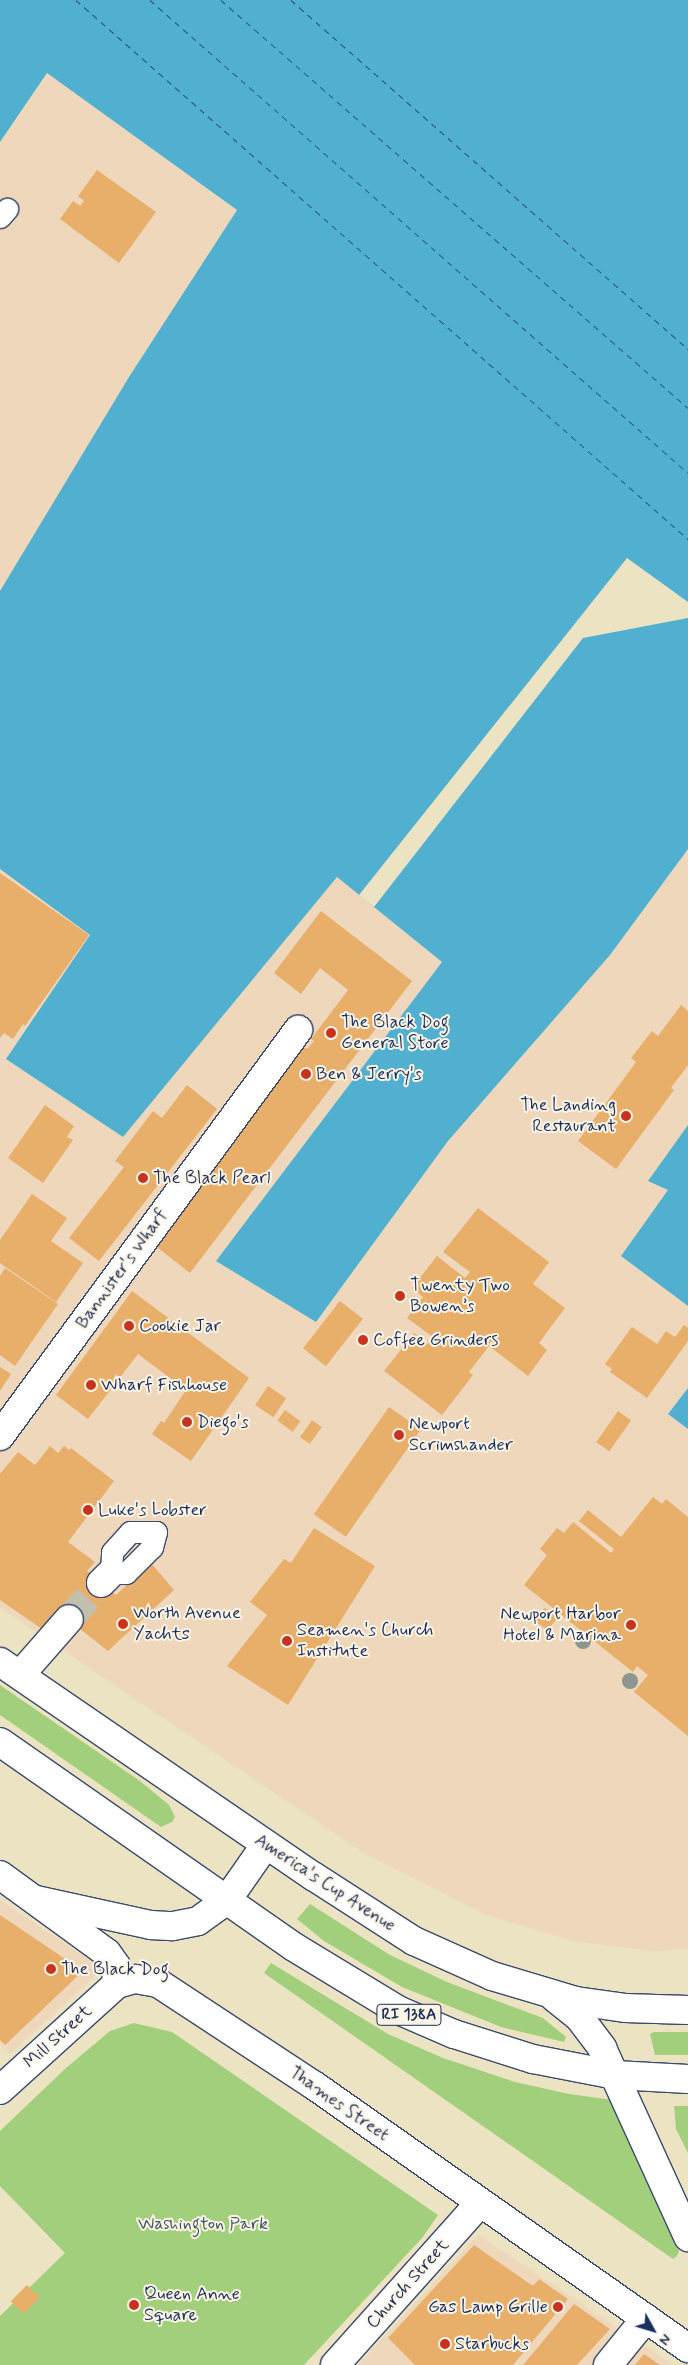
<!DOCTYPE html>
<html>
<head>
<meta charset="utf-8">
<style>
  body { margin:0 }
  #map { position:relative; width:688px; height:2365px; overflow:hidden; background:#ece3c2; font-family:Mynerve,sans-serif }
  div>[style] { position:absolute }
  .built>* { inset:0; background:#eed7bb }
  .green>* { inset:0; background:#a2cf7c }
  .water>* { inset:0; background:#51b0d0 }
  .pier>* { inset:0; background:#ece3c2 }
  .ferry>* { height:1px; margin-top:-0.5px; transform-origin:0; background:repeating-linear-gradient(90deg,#2b5680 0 6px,transparent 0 11px) }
  .building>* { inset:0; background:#e8af6b; transform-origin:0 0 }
  .minor-tunnel>* { height:28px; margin-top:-14px; transform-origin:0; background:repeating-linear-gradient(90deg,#c2bfae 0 28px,transparent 0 42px) }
  .roads { filter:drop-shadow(1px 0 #3a4a6d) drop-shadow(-1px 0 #3a4a6d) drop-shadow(0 1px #3a4a6d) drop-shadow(0 -1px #3a4a6d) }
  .service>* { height:21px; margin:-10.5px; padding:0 10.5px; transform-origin:10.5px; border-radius:10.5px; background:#fff }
  .minor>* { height:28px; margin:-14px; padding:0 14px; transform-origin:14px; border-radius:14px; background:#fff }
  .tertiary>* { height:28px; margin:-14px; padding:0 14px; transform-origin:14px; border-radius:14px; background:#fff }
  .primary>* { height:28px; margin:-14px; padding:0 14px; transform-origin:14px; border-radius:14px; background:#fff }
  .trees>* { width:16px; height:16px; margin:-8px; border-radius:50%; background:#8c968f }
  .dots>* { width:14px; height:14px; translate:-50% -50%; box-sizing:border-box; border:2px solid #fcf5e5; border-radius:50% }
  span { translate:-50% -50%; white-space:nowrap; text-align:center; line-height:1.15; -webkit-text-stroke:4px #fcf5e5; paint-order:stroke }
  .shield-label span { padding:1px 4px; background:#fcf5e5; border:1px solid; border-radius:4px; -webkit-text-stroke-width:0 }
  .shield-label { font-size:16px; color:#1b2f5e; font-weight:700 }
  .poi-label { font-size:18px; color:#1b2f5e }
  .left { translate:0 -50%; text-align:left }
  .right { translate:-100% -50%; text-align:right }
  .street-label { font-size:18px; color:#1b2f5e }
  .park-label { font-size:18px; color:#3d5766 }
  .north { position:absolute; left:628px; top:2305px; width:50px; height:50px; -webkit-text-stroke:4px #fcf5e5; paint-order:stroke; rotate:129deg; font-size:14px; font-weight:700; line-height:20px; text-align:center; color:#1b2f5e }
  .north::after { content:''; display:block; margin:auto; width:18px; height:22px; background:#1b2f5e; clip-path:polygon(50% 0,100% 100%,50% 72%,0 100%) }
</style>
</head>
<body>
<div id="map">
  <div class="built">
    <i style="clip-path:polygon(47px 73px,237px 210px,129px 377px,0 591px,0 142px)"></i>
    <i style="clip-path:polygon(688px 849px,688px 1125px,649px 1181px,668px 1190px,621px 1256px,688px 1306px,688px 1388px,668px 1414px,688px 1429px,688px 1949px,652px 1951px,572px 1941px,490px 1916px,365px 1854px,0 1608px,0 869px,91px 935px,6px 1059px,123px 1137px,337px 877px,442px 962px,216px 1261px,316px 1322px,448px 1141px,610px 955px)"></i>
    <i style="clip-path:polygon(0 1900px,103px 1969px,10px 2054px,0 2044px)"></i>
    <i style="clip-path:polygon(478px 2235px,673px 2365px,358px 2365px)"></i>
  </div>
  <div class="green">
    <i style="clip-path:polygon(0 1685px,140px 1781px,169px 1805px,175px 1817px,172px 1822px,161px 1827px,0 1715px)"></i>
    <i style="clip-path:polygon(310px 1904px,390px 1955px,447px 1982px,543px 2018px,566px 2037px,564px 2042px,501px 2027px,402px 1987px,324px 1941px,297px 1919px)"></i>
    <i style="clip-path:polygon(271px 1963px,388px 2034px,443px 2058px,515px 2082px,569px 2094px,613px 2100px,679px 2251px,677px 2256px,673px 2259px,264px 1973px)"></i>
    <i style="clip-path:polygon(134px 2023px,172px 2032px,438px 2215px,422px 2238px,304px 2365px,0 2365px,0 2316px,65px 2253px,0 2186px,0 2131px,66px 2068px,110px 2031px)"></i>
    <i style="clip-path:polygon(654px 2032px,688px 2032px,688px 2055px,655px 2055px,650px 2034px)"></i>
    <i style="clip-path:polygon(674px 2106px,688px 2106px,688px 2153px,676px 2129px)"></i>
  </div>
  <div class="water">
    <i style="clip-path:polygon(0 0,688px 0,688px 849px,610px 955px,448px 1141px,316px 1322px,216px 1261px,442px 962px,337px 877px,123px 1137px,6px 1059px,90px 935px,0 869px,0 591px,129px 377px,237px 210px,47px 73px,0 142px)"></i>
    <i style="clip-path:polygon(688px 1125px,688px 1306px,621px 1256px,668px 1190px,648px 1181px)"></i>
    <i style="clip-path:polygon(688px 1388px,688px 1429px,668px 1414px)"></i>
  </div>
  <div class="pier">
    <i style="clip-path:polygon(627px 558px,688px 602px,688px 618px,583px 638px,374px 907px,359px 895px)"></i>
  </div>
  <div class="ferry">
    <i style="left:76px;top:0;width:816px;rotate:41.37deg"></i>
    <i style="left:150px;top:0;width:716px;rotate:41.32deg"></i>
    <i style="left:221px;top:0;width:620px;rotate:41.14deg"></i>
    <i style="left:291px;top:0;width:529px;rotate:41.32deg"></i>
  </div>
  <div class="building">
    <i style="clip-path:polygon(97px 170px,156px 212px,119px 263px,60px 219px,73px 201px,80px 206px,84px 201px,78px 196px)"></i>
    <i style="clip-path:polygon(0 873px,89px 935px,25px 1026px,23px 1024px,13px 1039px,4px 1033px,0 1038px)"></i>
    <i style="clip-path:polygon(321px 911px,412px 981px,190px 1273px,153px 1244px,304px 1047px,307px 1049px,314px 1041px,311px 1039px,348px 990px,320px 968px,301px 994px,274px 973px)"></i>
    <i style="clip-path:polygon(681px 1005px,688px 1011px,688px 1065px,671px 1088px,674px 1090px,616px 1169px,578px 1141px,636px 1062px,631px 1058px,652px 1031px,658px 1036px)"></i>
    <i style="clip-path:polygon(187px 1085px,217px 1109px,99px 1261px,69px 1238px,124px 1167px,115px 1161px,153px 1111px,162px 1118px)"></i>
    <i style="clip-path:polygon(45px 1105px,74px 1126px,67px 1137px,73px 1140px,43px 1183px,8px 1158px)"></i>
    <i style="clip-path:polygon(32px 1194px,67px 1218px,51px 1241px,83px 1263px,56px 1302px,0 1263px,0 1240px)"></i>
    <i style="clip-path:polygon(478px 1208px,549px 1262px,533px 1284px,565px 1308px,539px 1343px,547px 1350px,528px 1376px,489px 1346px,469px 1372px,473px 1375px,442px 1415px,384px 1371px,414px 1333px,428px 1344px,433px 1337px,407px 1318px,423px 1297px,412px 1288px,437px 1256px,465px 1278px,470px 1272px,443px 1252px)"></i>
    <i style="clip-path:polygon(5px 1268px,58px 1304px,15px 1366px,0 1355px,0 1276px)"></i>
    <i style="clip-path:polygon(132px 1291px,249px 1378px,191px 1461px,152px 1434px,161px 1421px,164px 1423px,186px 1390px,138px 1354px,88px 1419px,56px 1395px)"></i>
    <i style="left:340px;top:1301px;width:29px;height:60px;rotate:38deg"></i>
    <i style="clip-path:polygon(684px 1325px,688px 1328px,688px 1341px,647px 1398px,610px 1372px,612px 1369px,605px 1364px,632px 1327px,657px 1344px,666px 1331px,675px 1337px)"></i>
    <i style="clip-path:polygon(0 1367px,11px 1374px,0 1391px)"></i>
    <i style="left:268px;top:1386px;width:22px;height:23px;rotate:34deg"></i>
    <i style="left:389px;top:1407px;width:39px;height:131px;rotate:35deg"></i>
    <i style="left:285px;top:1410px;width:19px;height:13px;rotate:36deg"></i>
    <i style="left:618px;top:1411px;width:16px;height:38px;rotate:35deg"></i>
    <i style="left:312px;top:1420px;width:12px;height:21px;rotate:35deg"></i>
    <i style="clip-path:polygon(50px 1446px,58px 1453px,64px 1446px,69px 1450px,71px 1448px,114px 1481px,68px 1542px,95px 1562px,87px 1571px,116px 1595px,151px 1563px,174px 1590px,108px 1651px,56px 1610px,42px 1629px,0 1600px,0 1474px,18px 1452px,35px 1465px)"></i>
    <i style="clip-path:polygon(653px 1497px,662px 1504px,666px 1499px,688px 1517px,688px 1736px,634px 1692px,648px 1675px,637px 1666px,633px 1672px,524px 1585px,547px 1555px,540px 1549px,557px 1528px,564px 1533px,573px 1522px,611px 1553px,614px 1549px,579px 1521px,588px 1510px,621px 1537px)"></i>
    <i style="clip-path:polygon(314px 1528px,375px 1566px,288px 1705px,227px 1666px,267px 1615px,250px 1602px,284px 1559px,291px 1563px)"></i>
    <i style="left:545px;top:1608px;width:16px;height:16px;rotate:40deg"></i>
    <i style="clip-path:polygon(0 1915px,83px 1971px,5px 2045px,0 2040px)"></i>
    <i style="clip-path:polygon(474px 2245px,533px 2286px,539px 2279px,568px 2299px,513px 2365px,415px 2365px,388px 2338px)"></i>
    <i style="left:27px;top:2285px;width:18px;height:23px;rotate:45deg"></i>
    <i style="clip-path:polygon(574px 2304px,610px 2329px,577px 2365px,523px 2365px)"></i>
    <i style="clip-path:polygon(644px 2354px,660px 2365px,635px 2365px)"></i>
  </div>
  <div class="minor-tunnel">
    <i style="left:69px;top:1619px;width:48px;rotate:-48.4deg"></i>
  </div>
  <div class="roads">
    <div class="service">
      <i style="left:0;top:217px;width:11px;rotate:-49deg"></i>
      <i style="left:130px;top:1532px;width:26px"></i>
      <i style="left:156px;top:1532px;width:16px;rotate:105deg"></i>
      <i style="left:152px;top:1547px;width:37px;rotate:135deg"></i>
      <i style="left:126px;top:1573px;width:15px;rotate:180deg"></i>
      <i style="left:111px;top:1573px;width:21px;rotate:-87deg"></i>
      <i style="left:112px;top:1552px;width:27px;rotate:-48deg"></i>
    </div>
    <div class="minor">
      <i style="left:0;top:1436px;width:504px;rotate:-53.72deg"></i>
      <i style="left:101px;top:1583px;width:14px;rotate:-45deg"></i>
      <i style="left:20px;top:1675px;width:74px;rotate:-48.8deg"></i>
      <i style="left:335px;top:2365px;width:217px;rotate:-48.2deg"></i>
      <i style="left:608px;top:2365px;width:60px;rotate:-51deg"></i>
    </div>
    <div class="tertiary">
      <i style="left:0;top:1875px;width:132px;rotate:36.1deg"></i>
      <i style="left:107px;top:1953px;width:16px;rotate:55deg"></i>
      <i style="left:116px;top:1966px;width:18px;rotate:87deg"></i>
      <i style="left:0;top:2090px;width:158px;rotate:-42.2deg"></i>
      <i style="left:117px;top:1984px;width:19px;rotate:-16deg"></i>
      <i style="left:135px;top:1979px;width:23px;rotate:10deg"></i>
      <i style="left:158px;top:1983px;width:188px;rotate:33.3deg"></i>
      <i style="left:315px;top:2086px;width:456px;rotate:35.1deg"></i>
    </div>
    <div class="primary">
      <i style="left:0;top:1662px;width:379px;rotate:34.4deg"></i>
      <i style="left:313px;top:1876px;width:120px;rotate:32.8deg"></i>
      <i style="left:414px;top:1941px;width:85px;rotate:24.2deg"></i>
      <i style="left:492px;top:1976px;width:88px;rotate:16.6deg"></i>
      <i style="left:576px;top:2001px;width:49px;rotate:8.1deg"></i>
      <i style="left:625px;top:2008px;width:63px;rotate:1.8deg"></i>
      <i style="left:0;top:1742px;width:358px;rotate:34.9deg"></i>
      <i style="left:294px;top:1947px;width:122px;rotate:31.2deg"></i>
      <i style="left:398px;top:2010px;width:61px;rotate:23.2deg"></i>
      <i style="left:454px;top:2034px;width:83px;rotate:17.6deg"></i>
      <i style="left:533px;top:2059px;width:84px;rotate:11deg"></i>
      <i style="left:615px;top:2075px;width:73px;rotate:3.1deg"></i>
      <i style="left:36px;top:1900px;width:118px;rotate:12.3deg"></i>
      <i style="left:151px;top:1925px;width:22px;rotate:3deg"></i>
      <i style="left:173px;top:1926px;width:25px;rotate:-11deg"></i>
      <i style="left:198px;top:1921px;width:36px;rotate:-36deg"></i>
      <i style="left:227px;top:1900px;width:68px;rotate:-55.1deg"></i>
      <i style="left:554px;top:1997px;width:32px;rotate:39deg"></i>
      <i style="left:579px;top:2017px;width:39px;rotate:53deg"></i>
      <i style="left:602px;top:2048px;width:208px;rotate:65.5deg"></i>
    </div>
  </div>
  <div class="trees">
    <i style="left:583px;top:1641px"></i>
    <i style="left:630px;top:1681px"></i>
  </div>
  <div class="dots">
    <i style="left:331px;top:1033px;background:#c8321e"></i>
    <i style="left:306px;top:1074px;background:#c8321e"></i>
    <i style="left:626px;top:1116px;background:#c8321e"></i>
    <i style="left:143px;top:1178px;background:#c8321e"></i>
    <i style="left:400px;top:1296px;background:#c8321e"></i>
    <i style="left:129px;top:1326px;background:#c8321e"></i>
    <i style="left:363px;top:1340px;background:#c8321e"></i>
    <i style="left:91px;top:1385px;background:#c8321e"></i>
    <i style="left:187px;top:1422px;background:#c8321e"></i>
    <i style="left:399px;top:1435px;background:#c8321e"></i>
    <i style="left:88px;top:1510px;background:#c8321e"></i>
    <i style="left:123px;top:1624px;background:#c8321e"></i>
    <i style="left:631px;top:1625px;background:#c8321e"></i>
    <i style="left:287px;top:1641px;background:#c8321e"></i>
    <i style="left:51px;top:1969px;background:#c8321e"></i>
    <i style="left:134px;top:2305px;background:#c8321e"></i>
    <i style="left:558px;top:2307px;background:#c8321e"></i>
    <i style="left:445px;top:2344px;background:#c8321e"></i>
  </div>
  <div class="shield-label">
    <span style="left:409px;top:2015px">RI 138A</span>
  </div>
  <div class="poi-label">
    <span class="left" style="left:341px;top:1033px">The Black Dog<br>General Store</span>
    <span class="left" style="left:316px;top:1074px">Ben &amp; Jerry's</span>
    <span class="right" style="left:616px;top:1116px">The Landing<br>Restaurant</span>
    <span class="left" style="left:153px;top:1178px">The Black Pearl</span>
    <span class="left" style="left:410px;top:1296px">Twenty Two<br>Bowen’s</span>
    <span class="left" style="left:139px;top:1326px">Cookie Jar</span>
    <span class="left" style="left:373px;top:1340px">Coffee Grinders</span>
    <span class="left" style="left:101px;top:1385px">Wharf Fishhouse</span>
    <span class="left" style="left:197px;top:1422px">Diego's</span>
    <span class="left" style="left:409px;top:1435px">Newport<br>Scrimshander</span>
    <span class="left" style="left:98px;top:1510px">Luke's Lobster</span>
    <span class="left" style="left:133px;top:1624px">Worth Avenue<br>Yachts</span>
    <span class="right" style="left:621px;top:1625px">Newport Harbor<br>Hotel &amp; Marina</span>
    <span class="left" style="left:297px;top:1641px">Seamen's Church<br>Institute</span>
    <span class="left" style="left:61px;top:1969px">The Black Dog</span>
    <span class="left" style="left:144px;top:2305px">Queen Anne<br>Square</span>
    <span class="right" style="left:548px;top:2307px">Gas Lamp Grille</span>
    <span class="left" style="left:455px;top:2344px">Starbucks</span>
  </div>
  <div class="street-label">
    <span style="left:122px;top:1269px;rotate:-54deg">Bannister's Wharf</span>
    <span style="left:325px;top:1883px;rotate:33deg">America's Cup Avenue</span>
    <span style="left:58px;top:2037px;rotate:-42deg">Mill Street</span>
    <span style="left:339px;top:2104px;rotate:35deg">Thames Street</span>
    <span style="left:408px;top:2284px;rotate:-48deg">Church Street</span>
  </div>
  <div class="park-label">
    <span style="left:203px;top:2224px">Washington Park</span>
  </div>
  <div class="north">N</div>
</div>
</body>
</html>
